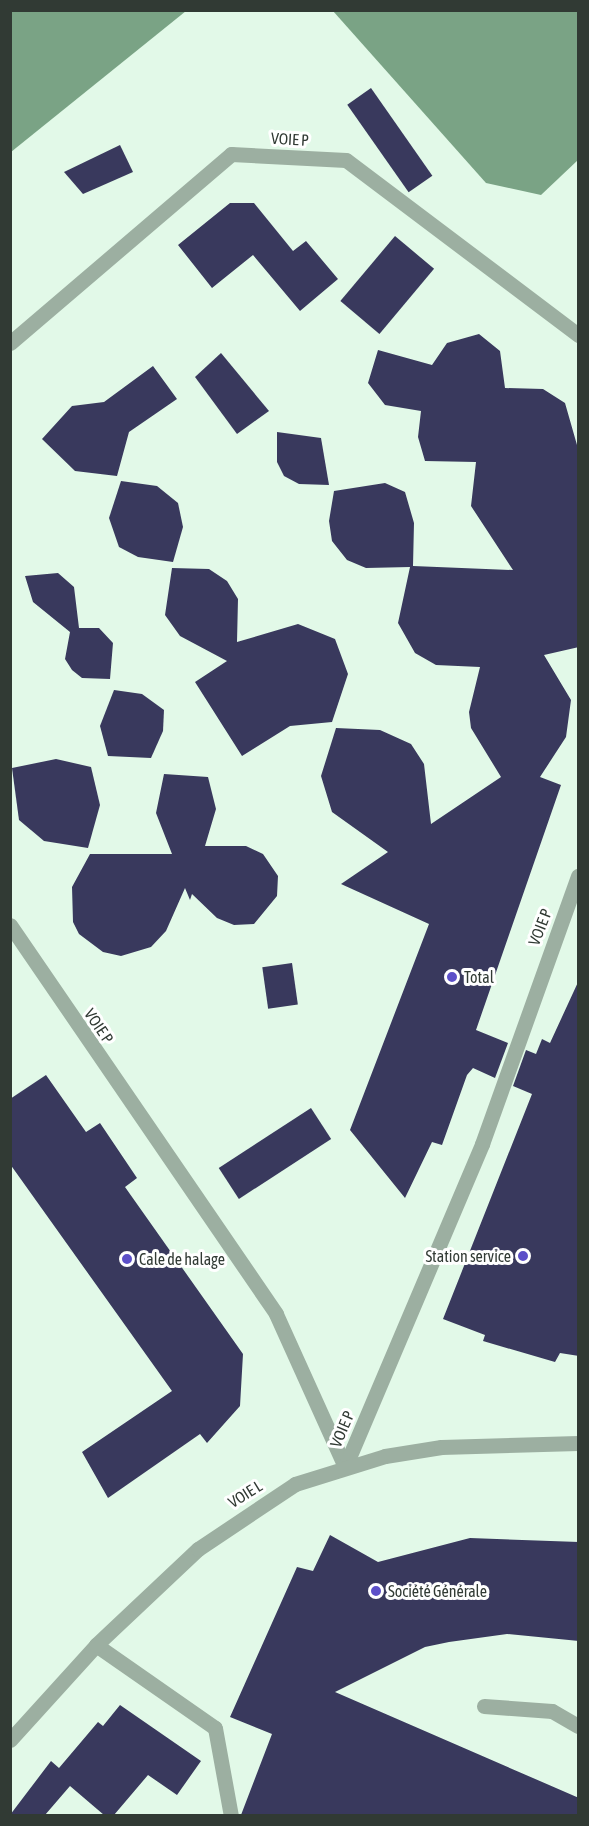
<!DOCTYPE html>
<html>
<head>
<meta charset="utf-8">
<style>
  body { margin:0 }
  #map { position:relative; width:589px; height:1826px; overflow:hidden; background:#e2f9e8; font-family:"Asap Condensed",sans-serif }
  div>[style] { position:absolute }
  .water>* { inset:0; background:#7aa385 }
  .building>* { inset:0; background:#39395d; transform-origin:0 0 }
  .minor>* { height:15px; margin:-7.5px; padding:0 7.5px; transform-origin:7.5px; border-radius:7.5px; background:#9cafa1 }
  .dots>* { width:16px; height:16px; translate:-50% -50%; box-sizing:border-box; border:3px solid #fff; border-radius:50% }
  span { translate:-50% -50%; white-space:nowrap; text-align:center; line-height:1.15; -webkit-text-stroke:6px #fff; paint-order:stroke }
  .street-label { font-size:16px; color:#313a34 }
  .poi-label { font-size:16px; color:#313a34 }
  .left { translate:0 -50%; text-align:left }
  .right { translate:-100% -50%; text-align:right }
  .frame { position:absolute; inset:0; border:12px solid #313a34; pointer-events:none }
</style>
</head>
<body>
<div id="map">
  <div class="water">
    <i style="clip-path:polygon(11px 10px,185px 10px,186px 11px,11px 152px)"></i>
    <i style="clip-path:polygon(333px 11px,578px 11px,578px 160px,541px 195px,486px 183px)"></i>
  </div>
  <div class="building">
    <i style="left:371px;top:88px;width:107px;height:29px;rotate:55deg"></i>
    <i style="clip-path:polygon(120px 145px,133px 172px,83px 194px,64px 172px)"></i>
    <i style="clip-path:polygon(230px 203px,254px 203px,293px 251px,306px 241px,338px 279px,300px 311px,253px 255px,212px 288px,178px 245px)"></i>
    <i style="left:395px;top:236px;width:51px;height:85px;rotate:40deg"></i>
    <i style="clip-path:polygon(479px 334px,500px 351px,505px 388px,543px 389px,565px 403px,579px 452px,579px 647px,544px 655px,571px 700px,566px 737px,540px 777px,561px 785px,476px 1030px,508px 1043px,495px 1078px,473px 1068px,467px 1075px,442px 1145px,432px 1142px,405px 1198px,350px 1130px,429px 924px,341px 884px,388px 852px,332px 812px,321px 776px,336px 728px,380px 730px,411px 744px,424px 764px,431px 824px,501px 777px,471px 728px,469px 712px,480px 667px,436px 665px,415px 653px,398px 623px,410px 567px,366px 568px,347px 560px,332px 541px,329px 521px,334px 491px,385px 483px,405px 492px,414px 523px,413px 566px,513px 570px,471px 506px,476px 462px,425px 461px,418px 437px,421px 411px,385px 405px,368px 383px,378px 350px,432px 365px,447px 343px)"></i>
    <i style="clip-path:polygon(221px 353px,269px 411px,237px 434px,195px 377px)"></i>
    <i style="clip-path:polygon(153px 366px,177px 399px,129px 432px,117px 476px,75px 471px,42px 439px,72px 406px,104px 402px)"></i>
    <i style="clip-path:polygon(277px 432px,321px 438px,329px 485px,299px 484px,284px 476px,277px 462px)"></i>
    <i style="clip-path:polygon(121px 481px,157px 486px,178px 503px,183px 527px,173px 562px,138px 557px,119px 547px,109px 518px)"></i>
    <i style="clip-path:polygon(172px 568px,209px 569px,227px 581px,238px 599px,237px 642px,298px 624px,335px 639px,348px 674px,332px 722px,290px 726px,242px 756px,195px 682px,227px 661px,180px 636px,165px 615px)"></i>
    <i style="clip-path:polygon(58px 573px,74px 587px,79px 628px,99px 628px,113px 643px,110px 679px,82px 678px,72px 670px,65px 659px,70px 632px,33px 602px,25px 576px)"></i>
    <i style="clip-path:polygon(114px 690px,142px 694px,164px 710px,163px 731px,151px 758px,108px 756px,100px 726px)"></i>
    <i style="clip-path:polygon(56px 759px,91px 767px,100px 805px,88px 848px,44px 841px,19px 820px,12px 768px)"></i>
    <i style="clip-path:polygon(164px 774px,208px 777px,216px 809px,205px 846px,246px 846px,263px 854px,278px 876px,277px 896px,254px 924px,234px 925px,217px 918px,192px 894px,190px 900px,185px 888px,166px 931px,151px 947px,121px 956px,103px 952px,79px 934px,73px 922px,72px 887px,90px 854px,172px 854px,156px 813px)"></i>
    <i style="left:292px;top:963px;width:42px;height:30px;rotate:82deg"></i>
    <i style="clip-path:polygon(579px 980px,579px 1356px,560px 1353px,555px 1362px,483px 1341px,485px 1335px,443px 1319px,532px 1094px,513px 1086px,526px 1050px,536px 1054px,542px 1039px,550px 1043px)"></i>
    <i style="clip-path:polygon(46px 1075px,86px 1132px,100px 1123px,137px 1178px,125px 1187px,243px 1354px,240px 1406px,207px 1443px,200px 1434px,108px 1498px,82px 1452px,172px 1391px,10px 1164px,10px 1099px)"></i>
    <i style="left:311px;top:1108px;width:37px;height:110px;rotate:57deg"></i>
    <i style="clip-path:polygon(330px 1535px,378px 1562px,470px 1538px,579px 1542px,579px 1641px,507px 1634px,449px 1642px,425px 1647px,335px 1692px,579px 1798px,579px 1815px,241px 1815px,272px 1734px,230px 1717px,297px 1567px,313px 1571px)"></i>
    <i style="clip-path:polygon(120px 1705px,201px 1761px,177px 1795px,148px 1775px,114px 1815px,104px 1815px,70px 1786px,45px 1815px,10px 1815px,51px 1761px,59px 1768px,98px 1722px,103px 1726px)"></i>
  </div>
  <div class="minor">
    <i style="left:10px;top:343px;width:291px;rotate:-40.5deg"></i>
    <i style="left:231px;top:154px;width:115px;rotate:3deg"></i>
    <i style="left:346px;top:160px;width:291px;rotate:37deg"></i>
    <i style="left:10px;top:925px;width:471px;rotate:55.6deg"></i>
    <i style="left:276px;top:1314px;width:168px;rotate:65.7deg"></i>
    <i style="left:345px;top:1467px;width:351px;rotate:-67deg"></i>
    <i style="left:482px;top:1144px;width:285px;rotate:-70.3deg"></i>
    <i style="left:96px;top:1645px;width:145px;rotate:34.9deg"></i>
    <i style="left:215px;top:1728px;width:89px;rotate:79.7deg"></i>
    <i style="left:484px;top:1706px;width:68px;rotate:4.2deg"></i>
    <i style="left:552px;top:1711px;width:30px;rotate:30deg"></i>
    <i style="left:10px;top:1740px;width:128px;rotate:-47.8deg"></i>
    <i style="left:96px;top:1645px;width:140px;rotate:-43.3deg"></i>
    <i style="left:198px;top:1549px;width:117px;rotate:-33.8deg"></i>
    <i style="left:295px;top:1484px;width:94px;rotate:-17.3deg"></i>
    <i style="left:385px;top:1456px;width:57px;rotate:-9.1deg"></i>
    <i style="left:441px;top:1447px;width:137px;rotate:-1.7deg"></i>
  </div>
  <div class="dots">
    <i style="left:452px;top:977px;background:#5c4fc8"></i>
    <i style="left:523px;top:1256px;background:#5c4fc8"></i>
    <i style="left:127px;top:1259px;background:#5c4fc8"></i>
    <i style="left:376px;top:1591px;background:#5c4fc8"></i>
  </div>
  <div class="street-label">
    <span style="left:290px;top:139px;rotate:3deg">VOIE P</span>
    <span style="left:540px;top:927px;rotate:-69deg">VOIE P</span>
    <span style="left:99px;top:1026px;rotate:56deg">VOIE P</span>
    <span style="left:342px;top:1429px;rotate:-67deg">VOIE P</span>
    <span style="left:245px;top:1494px;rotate:-32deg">VOIE L</span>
  </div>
  <div class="poi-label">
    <span class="left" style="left:464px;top:977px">Total</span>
    <span class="right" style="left:511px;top:1256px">Station service</span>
    <span class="left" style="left:139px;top:1259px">Cale de halage</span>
    <span class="left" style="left:388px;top:1591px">Société Générale</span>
  </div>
  <div class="frame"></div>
</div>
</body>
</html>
